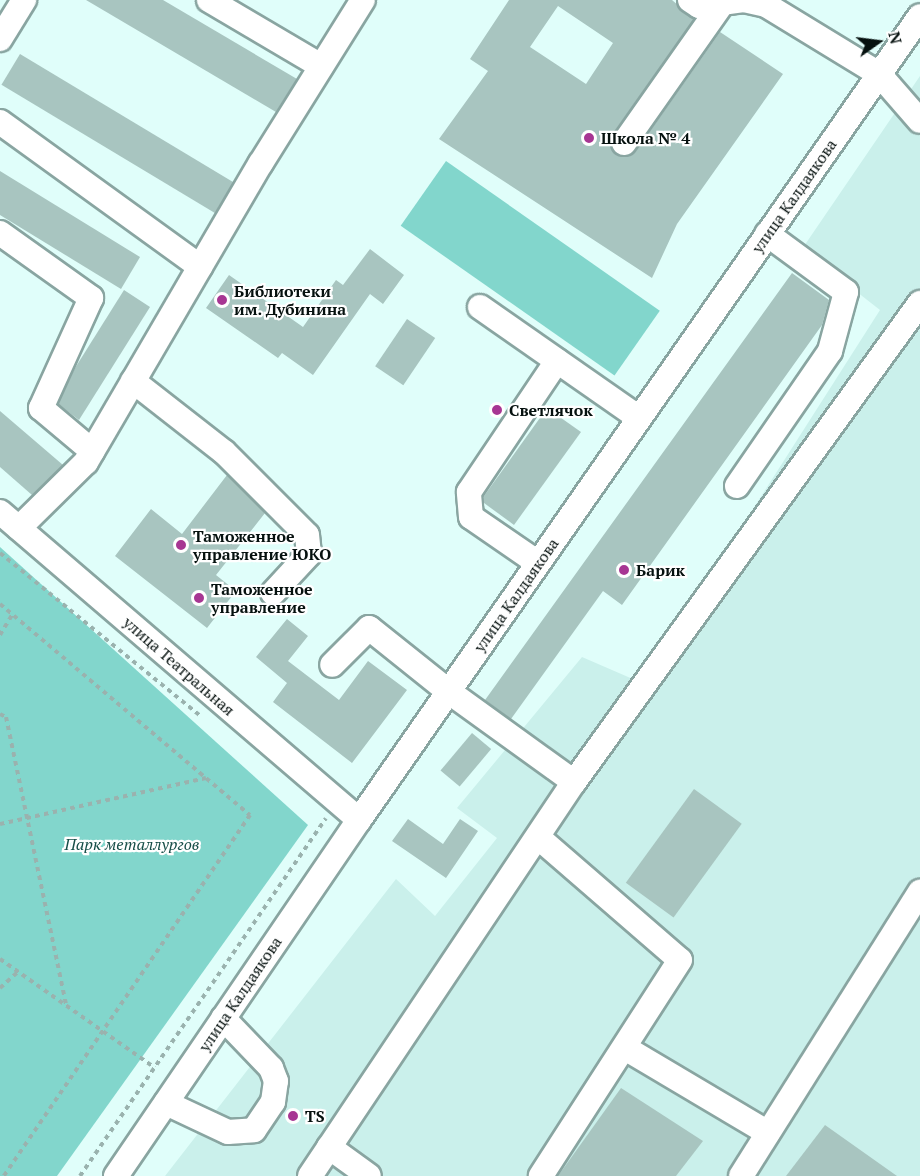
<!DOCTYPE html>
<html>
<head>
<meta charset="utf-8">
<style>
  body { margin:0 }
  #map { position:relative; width:920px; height:1176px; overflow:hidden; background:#e0fefa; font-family:"PT Serif",serif }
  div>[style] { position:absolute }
  .built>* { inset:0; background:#caf0eb }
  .green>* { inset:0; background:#82d6cc; transform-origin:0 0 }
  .building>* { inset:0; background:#a8c5c0; transform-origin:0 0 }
  .path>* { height:4px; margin-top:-2px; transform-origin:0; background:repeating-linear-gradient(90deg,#9ab2ae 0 4.5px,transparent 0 9px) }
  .roads { filter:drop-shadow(2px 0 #89a5a1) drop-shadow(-2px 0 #89a5a1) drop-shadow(0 2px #89a5a1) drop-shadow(0 -2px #89a5a1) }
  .minor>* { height:24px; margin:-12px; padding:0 12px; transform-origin:12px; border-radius:12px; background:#fff }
  .dots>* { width:16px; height:16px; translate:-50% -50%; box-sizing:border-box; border:3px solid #fff; border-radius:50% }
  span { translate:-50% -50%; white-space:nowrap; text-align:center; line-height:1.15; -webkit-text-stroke:4.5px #fff; paint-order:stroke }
  .poi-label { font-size:16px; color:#06110f; font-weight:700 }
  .left { translate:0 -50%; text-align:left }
  .street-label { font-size:16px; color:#06110f }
  .park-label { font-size:16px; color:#164e48; font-style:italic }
  .north { position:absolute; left:848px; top:12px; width:60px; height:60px; -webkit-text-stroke:4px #fff; paint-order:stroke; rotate:76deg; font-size:16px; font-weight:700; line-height:24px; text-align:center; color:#06110f }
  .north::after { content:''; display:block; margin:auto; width:21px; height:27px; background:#06110f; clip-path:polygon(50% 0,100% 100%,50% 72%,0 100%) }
</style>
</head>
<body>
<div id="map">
  <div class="built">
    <i style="clip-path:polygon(920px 76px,920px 1176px,165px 1176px,396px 879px,435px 916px,497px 838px,457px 808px,582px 657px,642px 683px,880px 310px,802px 249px)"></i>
  </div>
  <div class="green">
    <i style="left:446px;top:161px;width:261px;height:79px;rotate:35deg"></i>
    <i style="clip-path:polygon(0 547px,308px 825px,57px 1176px,0 1176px)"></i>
  </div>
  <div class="building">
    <i style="clip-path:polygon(86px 0,163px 0,297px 79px,276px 112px)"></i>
    <i style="clip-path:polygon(evenodd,509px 0,672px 0,694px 19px,612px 135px,611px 148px,622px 157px,636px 151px,720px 32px,783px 74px,677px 224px,652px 278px,439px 139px,488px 71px,470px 59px,509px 0,558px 6px,613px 43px,586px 84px,530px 47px,558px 6px)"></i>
    <i style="left:20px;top:54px;width:249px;height:36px;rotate:31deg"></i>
    <i style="clip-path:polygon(0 171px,140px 257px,121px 289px,0 215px)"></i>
    <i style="clip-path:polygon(370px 249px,404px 275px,383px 304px,370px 294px,313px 375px,282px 353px,278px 358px,206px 308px,229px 275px,303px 327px,336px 280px,343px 285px)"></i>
    <i style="clip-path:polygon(792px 273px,829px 300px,822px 325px,622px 605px,603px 591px,511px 719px,485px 700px)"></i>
    <i style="clip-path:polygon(124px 290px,150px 307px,79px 420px,58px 404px,75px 368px)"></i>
    <i style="left:407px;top:319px;width:34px;height:57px;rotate:34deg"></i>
    <i style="clip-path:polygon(547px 408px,581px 432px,514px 525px,484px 503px,484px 496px)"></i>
    <i style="clip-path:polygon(0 411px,63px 465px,32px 495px,0 467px)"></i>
    <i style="clip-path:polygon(227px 475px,265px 513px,216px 575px,236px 591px,207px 628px,115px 556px,151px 509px,182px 534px)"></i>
    <i style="clip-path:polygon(287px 619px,308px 636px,288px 661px,339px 700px,368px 661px,407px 690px,352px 763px,273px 702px,287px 683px,256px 657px)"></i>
    <i style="left:472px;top:733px;width:25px;height:49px;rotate:40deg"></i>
    <i style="left:694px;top:789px;width:59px;height:116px;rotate:36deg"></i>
    <i style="clip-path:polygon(408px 819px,443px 844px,460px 819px,478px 831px,446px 878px,392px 841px)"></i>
    <i style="clip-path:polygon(621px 1088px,703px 1141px,676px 1176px,558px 1176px)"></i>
    <i style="clip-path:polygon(825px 1125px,897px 1176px,786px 1176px)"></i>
  </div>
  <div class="path">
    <i style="left:0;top:553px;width:260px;rotate:39.1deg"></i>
    <i style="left:0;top:604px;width:327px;rotate:40.2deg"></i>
    <i style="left:250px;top:815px;width:437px;rotate:124.3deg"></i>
    <i style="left:0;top:635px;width:23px;rotate:-59deg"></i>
    <i style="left:0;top:714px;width:7px;rotate:27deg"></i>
    <i style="left:6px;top:717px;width:293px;rotate:78.2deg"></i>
    <i style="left:0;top:824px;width:211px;rotate:-12.6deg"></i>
    <i style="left:0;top:959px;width:189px;rotate:35.1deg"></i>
    <i style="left:0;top:988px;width:25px;rotate:-42deg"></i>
    <i style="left:80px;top:1176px;width:434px;rotate:-55.5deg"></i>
  </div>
  <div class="roads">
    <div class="minor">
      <i style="left:209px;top:0;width:130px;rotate:30.5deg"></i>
      <i style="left:690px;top:0;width:11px;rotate:34deg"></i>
      <i style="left:699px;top:6px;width:45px;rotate:-7.6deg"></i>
      <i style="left:744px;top:0;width:23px;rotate:13deg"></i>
      <i style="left:766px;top:5px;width:132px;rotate:31.4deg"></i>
      <i style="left:879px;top:74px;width:62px;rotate:48.9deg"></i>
      <i style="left:0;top:39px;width:46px;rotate:-58.4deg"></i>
      <i style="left:0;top:122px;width:247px;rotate:35.9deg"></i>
      <i style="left:624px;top:143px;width:169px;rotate:-54.9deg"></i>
      <i style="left:0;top:233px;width:112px;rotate:35.5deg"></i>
      <i style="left:91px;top:298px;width:121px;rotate:114.4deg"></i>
      <i style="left:41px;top:408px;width:67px;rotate:40.1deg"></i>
      <i style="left:480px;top:307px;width:194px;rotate:34.9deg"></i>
      <i style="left:133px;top:381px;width:115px;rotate:38deg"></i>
      <i style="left:224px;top:452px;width:117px;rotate:45deg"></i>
      <i style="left:307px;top:535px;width:19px;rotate:84deg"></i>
      <i style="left:309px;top:554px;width:53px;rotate:132.7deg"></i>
      <i style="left:737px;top:486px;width:164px;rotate:-55.4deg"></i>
      <i style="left:830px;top:351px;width:61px;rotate:-74.8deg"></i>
      <i style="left:846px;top:292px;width:98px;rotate:-143.7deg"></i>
      <i style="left:0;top:512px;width:473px;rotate:40.6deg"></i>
      <i style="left:19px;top:528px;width:94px;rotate:-44.6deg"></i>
      <i style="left:86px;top:462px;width:346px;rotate:-59.7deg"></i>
      <i style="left:261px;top:163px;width:192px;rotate:-58deg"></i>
      <i style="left:538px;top:563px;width:81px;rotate:-145.5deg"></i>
      <i style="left:471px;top:517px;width:25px;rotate:-95deg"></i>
      <i style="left:469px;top:492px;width:158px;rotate:-56.1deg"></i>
      <i style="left:574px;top:782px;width:591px;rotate:-54.16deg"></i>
      <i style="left:539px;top:838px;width:186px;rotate:40.9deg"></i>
      <i style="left:680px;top:960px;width:257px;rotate:122.8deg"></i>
      <i style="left:625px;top:1048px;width:166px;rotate:30.7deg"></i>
      <i style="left:166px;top:1103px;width:68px;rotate:25.1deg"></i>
      <i style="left:228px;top:1132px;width:26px;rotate:-4deg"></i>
      <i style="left:254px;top:1130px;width:34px;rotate:-56deg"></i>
      <i style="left:273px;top:1102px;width:21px;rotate:-82deg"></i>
      <i style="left:276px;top:1081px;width:14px;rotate:-111deg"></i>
      <i style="left:271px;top:1068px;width:69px;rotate:-133.8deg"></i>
      <i style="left:329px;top:1147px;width:49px;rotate:35.9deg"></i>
      <i style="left:116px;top:1176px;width:431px;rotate:-55.7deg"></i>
      <i style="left:359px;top:820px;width:980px;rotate:-55.09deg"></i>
      <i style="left:310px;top:1176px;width:474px;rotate:-56.2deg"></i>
      <i style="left:574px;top:782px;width:155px;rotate:-144.2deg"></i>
      <i style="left:448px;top:691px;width:101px;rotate:-141.4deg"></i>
      <i style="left:369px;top:628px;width:52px;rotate:135deg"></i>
      <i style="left:741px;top:1176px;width:336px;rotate:-57.8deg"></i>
    </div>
  </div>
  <div class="dots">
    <i style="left:589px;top:138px;background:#a73693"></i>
    <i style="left:222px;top:300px;background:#a73693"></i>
    <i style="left:497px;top:410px;background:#a73693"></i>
    <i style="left:181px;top:545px;background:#a73693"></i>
    <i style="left:624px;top:570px;background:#a73693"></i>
    <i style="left:199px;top:598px;background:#a73693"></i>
    <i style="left:293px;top:1116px;background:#a73693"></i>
  </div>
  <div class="poi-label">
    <span class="left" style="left:601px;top:138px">Школа № 4</span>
    <span class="left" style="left:234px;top:300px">Библиотеки<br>им. Дубинина</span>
    <span class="left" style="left:509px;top:410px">Светлячок</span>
    <span class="left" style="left:193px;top:545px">Таможенное<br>управление ЮКО</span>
    <span class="left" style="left:636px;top:570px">Барик</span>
    <span class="left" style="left:211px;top:598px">Таможенное<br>управление</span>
    <span class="left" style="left:305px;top:1116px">TS</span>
  </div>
  <div class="street-label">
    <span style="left:794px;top:196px;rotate:-55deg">улица Калдаякова</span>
    <span style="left:516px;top:595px;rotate:-55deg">улица Калдаякова</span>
    <span style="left:179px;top:666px;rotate:41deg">улица Театральная</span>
    <span style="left:240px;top:994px;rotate:-56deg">улица Калдаякова</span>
  </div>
  <div class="park-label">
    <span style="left:132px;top:844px">Парк металлургов</span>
  </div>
  <div class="north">N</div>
</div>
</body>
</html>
